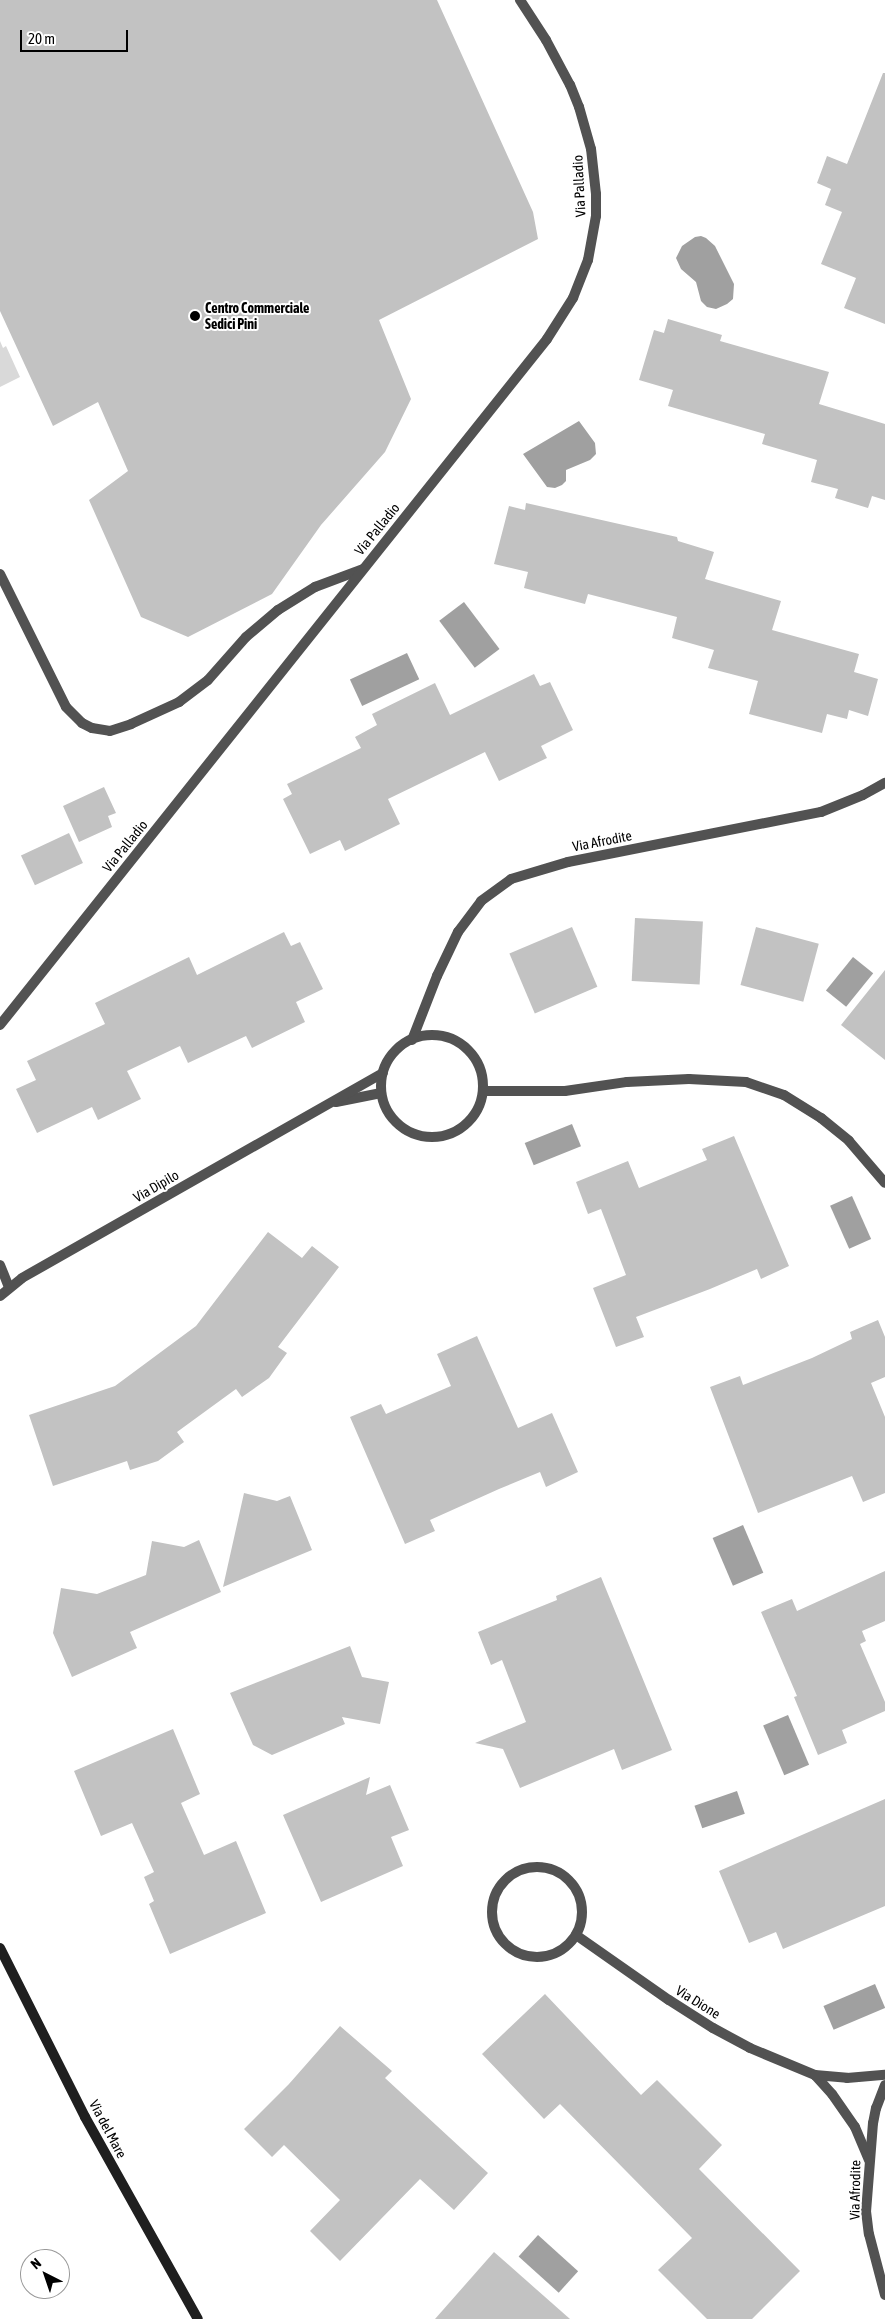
<!DOCTYPE html>
<html>
<head>
<meta charset="utf-8">
<style>
  body { margin:0 }
  #map { position:relative; width:885px; height:2319px; overflow:hidden; background:#fff; font-family:"Asap Condensed",sans-serif }
  div>[style] { position:absolute }
  .green>* { inset:0; background:#d9d9d9 }
  .water>* { inset:0; background:#a0a0a0; transform-origin:0 0 }
  .building>* { inset:0; background:#c2c2c2; transform-origin:0 0 }
  .street>* { height:10px; margin:-5px; padding:0 5px; transform-origin:5px; border-radius:5px; background:#525252 }
  .street>.ring { margin:-5px; padding:0; box-sizing:content-box; background:none; border:10px solid #525252; border-radius:50% }
  .secondary>* { height:10px; margin:-5px; padding:0 5px; transform-origin:5px; border-radius:5px; background:#1f1f1f }
  .dots>* { width:14px; height:14px; translate:-50% -50%; box-sizing:border-box; border:2px solid #fff; border-radius:50% }
  span { translate:-50% -50%; white-space:nowrap; text-align:center; line-height:1.15; -webkit-text-stroke:4px #fff; paint-order:stroke }
  .street-label { font-size:14px; color:#000 }
  .poi-label { font-size:14px; color:#000; font-weight:700 }
  .left { translate:0 -50%; text-align:left }
  .north { position:absolute; left:20px; top:2249px; width:50px; height:50px; box-sizing:border-box; background:#fff; border:1px solid #999; border-radius:50%; rotate:319deg; font-size:14px; font-weight:700; line-height:20px; text-align:center; color:#000 }
  .north::after { content:''; display:block; margin:auto; width:18px; height:22px; background:#000; clip-path:polygon(50% 0,100% 100%,50% 72%,0 100%) }
  .scale { position:absolute; left:20px; top:30px; width:108px; height:22px; box-sizing:border-box; border:2px solid #000; border-top:0; padding-left:6px; font-size:15px; line-height:18px; white-space:nowrap; color:#000; -webkit-text-stroke:4px #fff; paint-order:stroke }
</style>
</head>
<body>
<div id="map">
  <div class="green">
    <i style="clip-path:polygon(0 341px,3px 348px,6px 346px,20px 377px,0 387px)"></i>
  </div>
  <div class="water">
    <i style="clip-path:polygon(701px 236px,706px 238px,715px 246px,734px 284px,733px 299px,727px 304px,716px 309px,707px 307px,701px 301px,696px 282px,681px 269px,676px 258px,682px 246px,695px 237px)"></i>
    <i style="clip-path:polygon(579px 421px,595px 443px,596px 454px,590px 460px,566px 470px,566px 481px,562px 485px,555px 488px,547px 487px,523px 454px)"></i>
    <i style="left:464px;top:602px;width:59px;height:31px;rotate:53deg"></i>
    <i style="left:407px;top:653px;width:29px;height:63px;rotate:65deg"></i>
    <i style="left:853px;top:957px;width:26px;height:43px;rotate:39deg"></i>
    <i style="left:572px;top:1124px;width:24px;height:51px;rotate:68deg"></i>
    <i style="left:852px;top:1196px;width:47px;height:24px;rotate:66deg"></i>
    <i style="left:743px;top:1525px;width:52px;height:33px;rotate:67deg"></i>
    <i style="left:788px;top:1715px;width:54px;height:27px;rotate:67deg"></i>
    <i style="left:737px;top:1791px;width:24px;height:45px;rotate:71deg"></i>
    <i style="left:875px;top:1984px;width:26px;height:56px;rotate:67deg"></i>
    <i style="left:538px;top:2235px;width:54px;height:29px;rotate:42deg"></i>
  </div>
  <div class="building">
    <i style="clip-path:polygon(0 0,437px 0,533px 212px,538px 239px,379px 320px,411px 399px,385px 452px,321px 525px,272px 594px,188px 637px,141px 617px,89px 500px,128px 471px,98px 402px,53px 426px,0 311px)"></i>
    <i style="clip-path:polygon(883px 73px,885px 73px,885px 324px,844px 308px,856px 278px,821px 264px,842px 212px,825px 205px,831px 189px,817px 183px,827px 156px,847px 164px)"></i>
    <i style="clip-path:polygon(668px 319px,722px 335px,720px 341px,829px 372px,819px 404px,885px 424px,885px 500px,872px 496px,868px 508px,835px 498px,838px 489px,811px 482px,817px 460px,762px 444px,765px 434px,668px 406px,673px 390px,639px 380px,654px 330px,664px 333px)"></i>
    <i style="clip-path:polygon(526px 503px,677px 537px,678px 541px,714px 552px,705px 579px,781px 601px,772px 630px,859px 654px,854px 672px,878px 679px,868px 716px,849px 710px,847px 719px,827px 714px,822px 733px,749px 714px,758px 681px,708px 668px,714px 650px,672px 638px,677px 617px,588px 594px,585px 604px,524px 588px,528px 572px,494px 564px,509px 506px,525px 510px)"></i>
    <i style="clip-path:polygon(534px 674px,540px 686px,550px 682px,573px 730px,541px 746px,547px 758px,499px 781px,485px 752px,388px 799px,400px 824px,345px 851px,340px 840px,310px 854px,283px 799px,292px 794px,287px 784px,361px 748px,355px 737px,377px 725px,372px 714px,435px 683px,450px 715px)"></i>
    <i style="clip-path:polygon(104px 787px,116px 813px,108px 816px,112px 827px,79px 842px,63px 806px)"></i>
    <i style="left:69px;top:833px;width:33px;height:53px;rotate:65deg"></i>
    <i style="left:635px;top:918px;width:68px;height:63px;rotate:3deg"></i>
    <i style="left:572px;top:927px;width:65px;height:68px;rotate:67deg"></i>
    <i style="left:756px;top:927px;width:65px;height:60px;rotate:15deg"></i>
    <i style="clip-path:polygon(284px 932px,291px 946px,300px 942px,323px 989px,296px 1002px,305px 1022px,252px 1048px,246px 1036px,188px 1063px,180px 1046px,127px 1071px,141px 1099px,98px 1120px,92px 1107px,37px 1133px,16px 1089px,36px 1080px,27px 1061px,105px 1024px,95px 1003px,189px 957px,197px 975px)"></i>
    <i style="clip-path:polygon(885px 970px,885px 1060px,841px 1025px)"></i>
    <i style="clip-path:polygon(734px 1136px,789px 1266px,761px 1279px,757px 1269px,710px 1289px,636px 1317px,644px 1337px,616px 1347px,593px 1288px,626px 1275px,601px 1209px,588px 1214px,576px 1182px,628px 1161px,639px 1188px,707px 1160px,702px 1149px)"></i>
    <i style="clip-path:polygon(268px 1232px,302px 1258px,312px 1246px,339px 1267px,278px 1347px,287px 1353px,269px 1378px,242px 1397px,236px 1389px,177px 1432px,184px 1442px,158px 1461px,130px 1470px,127px 1461px,53px 1486px,29px 1415px,115px 1386px,196px 1326px)"></i>
    <i style="clip-path:polygon(878px 1320px,885px 1337px,885px 1377px,871px 1383px,885px 1417px,885px 1493px,863px 1502px,852px 1476px,758px 1513px,710px 1387px,740px 1376px,743px 1385px,812px 1358px,852px 1339px,850px 1332px)"></i>
    <i style="clip-path:polygon(477px 1336px,518px 1428px,552px 1413px,578px 1472px,546px 1487px,540px 1472px,499px 1489px,430px 1520px,435px 1531px,405px 1544px,350px 1417px,381px 1404px,386px 1414px,451px 1386px,437px 1354px)"></i>
    <i style="clip-path:polygon(244px 1493px,277px 1501px,290px 1496px,312px 1550px,223px 1587px)"></i>
    <i style="clip-path:polygon(199px 1540px,221px 1592px,130px 1632px,137px 1648px,72px 1677px,53px 1633px,61px 1588px,97px 1594px,146px 1575px,152px 1541px,184px 1547px)"></i>
    <i style="clip-path:polygon(885px 1571px,885px 1621px,862px 1631px,866px 1641px,860px 1644px,885px 1702px,885px 1711px,842px 1730px,847px 1743px,818px 1755px,794px 1697px,797px 1696px,761px 1612px,792px 1599px,797px 1611px)"></i>
    <i style="clip-path:polygon(601px 1577px,672px 1750px,622px 1770px,614px 1749px,520px 1788px,503px 1749px,475px 1743px,526px 1722px,502px 1660px,491px 1665px,478px 1632px,557px 1600px,556px 1596px)"></i>
    <i style="clip-path:polygon(350px 1646px,362px 1677px,389px 1682px,380px 1724px,342px 1717px,345px 1724px,272px 1755px,253px 1745px,230px 1693px)"></i>
    <i style="clip-path:polygon(173px 1729px,200px 1794px,181px 1803px,204px 1855px,236px 1841px,266px 1913px,170px 1954px,149px 1904px,154px 1901px,144px 1877px,154px 1872px,132px 1823px,101px 1836px,74px 1771px)"></i>
    <i style="clip-path:polygon(370px 1777px,366px 1795px,390px 1785px,409px 1830px,391px 1837px,403px 1866px,321px 1902px,283px 1815px)"></i>
    <i style="clip-path:polygon(885px 1799px,885px 1906px,783px 1949px,776px 1932px,749px 1943px,719px 1871px)"></i>
    <i style="clip-path:polygon(545px 1994px,641px 2095px,657px 2080px,722px 2145px,699px 2169px,800px 2271px,752px 2319px,707px 2319px,658px 2270px,692px 2238px,560px 2104px,544px 2119px,482px 2054px)"></i>
    <i style="clip-path:polygon(340px 2026px,392px 2071px,385px 2078px,488px 2173px,454px 2210px,420px 2179px,340px 2261px,310px 2231px,340px 2200px,284px 2145px,272px 2157px,244px 2129px,289px 2084px)"></i>
    <i style="clip-path:polygon(494px 2252px,570px 2319px,435px 2319px)"></i>
  </div>
  <div class="street">
    <i style="left:0;top:574px;width:148px;rotate:63.6deg"></i>
    <i style="left:66px;top:707px;width:23px;rotate:45deg"></i>
    <i style="left:82px;top:723px;width:11px;rotate:27deg"></i>
    <i style="left:92px;top:728px;width:18px;rotate:9deg"></i>
    <i style="left:110px;top:731px;width:22px;rotate:-18deg"></i>
    <i style="left:131px;top:724px;width:53px;rotate:-24.6deg"></i>
    <i style="left:179px;top:702px;width:36px;rotate:-37deg"></i>
    <i style="left:208px;top:680px;width:57px;rotate:-48.5deg"></i>
    <i style="left:246px;top:637px;width:42px;rotate:-40.2deg"></i>
    <i style="left:278px;top:610px;width:44px;rotate:-31.9deg"></i>
    <i style="left:315px;top:587px;width:51px;rotate:-20.6deg"></i>
    <i style="left:0;top:1025px;width:877px;rotate:-51.43deg"></i>
    <i style="left:547px;top:339px;width:49px;rotate:-57.6deg"></i>
    <i style="left:573px;top:298px;width:41px;rotate:-68.5deg"></i>
    <i style="left:588px;top:260px;width:45px;rotate:-79.7deg"></i>
    <i style="left:596px;top:216px;width:22px;rotate:-90deg"></i>
    <i style="left:596px;top:194px;width:45px;rotate:-96.3deg"></i>
    <i style="left:591px;top:149px;width:44px;rotate:-105.9deg"></i>
    <i style="left:579px;top:107px;width:24px;rotate:-112deg"></i>
    <i style="left:570px;top:85px;width:51px;rotate:-118.1deg"></i>
    <i style="left:546px;top:40px;width:48px;rotate:-123deg"></i>
    <i class="ring" style="left:381px;top:1035px;width:92px;height:92px"></i>
    <i style="left:412px;top:1040px;width:69px;rotate:-68.7deg"></i>
    <i style="left:437px;top:976px;width:49px;rotate:-64.5deg"></i>
    <i style="left:458px;top:932px;width:39px;rotate:-53deg"></i>
    <i style="left:481px;top:901px;width:37px;rotate:-36deg"></i>
    <i style="left:511px;top:879px;width:59px;rotate:-16.6deg"></i>
    <i style="left:568px;top:862px;width:258px;rotate:-11.2deg"></i>
    <i style="left:821px;top:812px;width:45px;rotate:-22deg"></i>
    <i style="left:863px;top:795px;width:25px;rotate:-29deg"></i>
    <i style="left:483px;top:1091px;width:82px"></i>
    <i style="left:565px;top:1091px;width:63px;rotate:-8.3deg"></i>
    <i style="left:627px;top:1082px;width:62px;rotate:-2.8deg"></i>
    <i style="left:689px;top:1079px;width:57px;rotate:3deg"></i>
    <i style="left:746px;top:1082px;width:40px;rotate:18.9deg"></i>
    <i style="left:784px;top:1095px;width:44px;rotate:31.9deg"></i>
    <i style="left:821px;top:1118px;width:36px;rotate:39deg"></i>
    <i style="left:849px;top:1141px;width:55px;rotate:49.4deg"></i>
    <i style="left:336px;top:1102px;width:46px;rotate:-11.3deg"></i>
    <i style="left:0;top:1265px;width:24px;rotate:68deg"></i>
    <i style="left:0;top:1296px;width:28px;rotate:-39deg"></i>
    <i style="left:22px;top:1278px;width:415px;rotate:-29.6deg"></i>
    <i class="ring" style="left:492px;top:1867px;width:80px;height:80px"></i>
    <i style="left:576px;top:1935px;width:113px;rotate:35deg"></i>
    <i style="left:669px;top:2000px;width:52px;rotate:32.5deg"></i>
    <i style="left:713px;top:2028px;width:42px;rotate:28.4deg"></i>
    <i style="left:750px;top:2048px;width:70px;rotate:22.6deg"></i>
    <i style="left:885px;top:2085px;width:25px;rotate:111deg"></i>
    <i style="left:876px;top:2108px;width:15px;rotate:101deg"></i>
    <i style="left:873px;top:2123px;width:88px;rotate:94.5deg"></i>
    <i style="left:866px;top:2211px;width:23px;rotate:83deg"></i>
    <i style="left:869px;top:2234px;width:63px;rotate:75.3deg"></i>
    <i style="left:869px;top:2160px;width:36px;rotate:-113deg"></i>
    <i style="left:855px;top:2127px;width:40px;rotate:-124.9deg"></i>
    <i style="left:832px;top:2094px;width:25px;rotate:-132deg"></i>
    <i style="left:815px;top:2075px;width:32px;rotate:5deg"></i>
    <i style="left:847px;top:2078px;width:38px;rotate:-5deg"></i>
  </div>
  <div class="secondary">
    <i style="left:0;top:1948px;width:189px;rotate:63.3deg"></i>
    <i style="left:85px;top:2117px;width:231px;rotate:60.8deg"></i>
  </div>
  <div class="dots">
    <i style="left:195px;top:316px;background:#000"></i>
  </div>
  <div class="street-label">
    <span style="left:579px;top:186px;rotate:-93deg">Via Palladio</span>
    <span style="left:377px;top:529px;rotate:-51deg">Via Palladio</span>
    <span style="left:602px;top:841px;rotate:-11deg">Via Afrodite</span>
    <span style="left:125px;top:846px;rotate:-51deg">Via Palladio</span>
    <span style="left:156px;top:1186px;rotate:-30deg">Via Dipilo</span>
    <span style="left:698px;top:2002px;rotate:32deg">Via Dione</span>
    <span style="left:108px;top:2129px;rotate:62deg">Via del Mare</span>
    <span style="left:855px;top:2190px;rotate:-89deg">Via Afrodite</span>
  </div>
  <div class="poi-label">
    <span class="left" style="left:205px;top:316px">Centro Commerciale<br>Sedici Pini</span>
  </div>
  <div class="north">N</div>
  <div class="scale">20 m</div>
</div>
</body>
</html>
